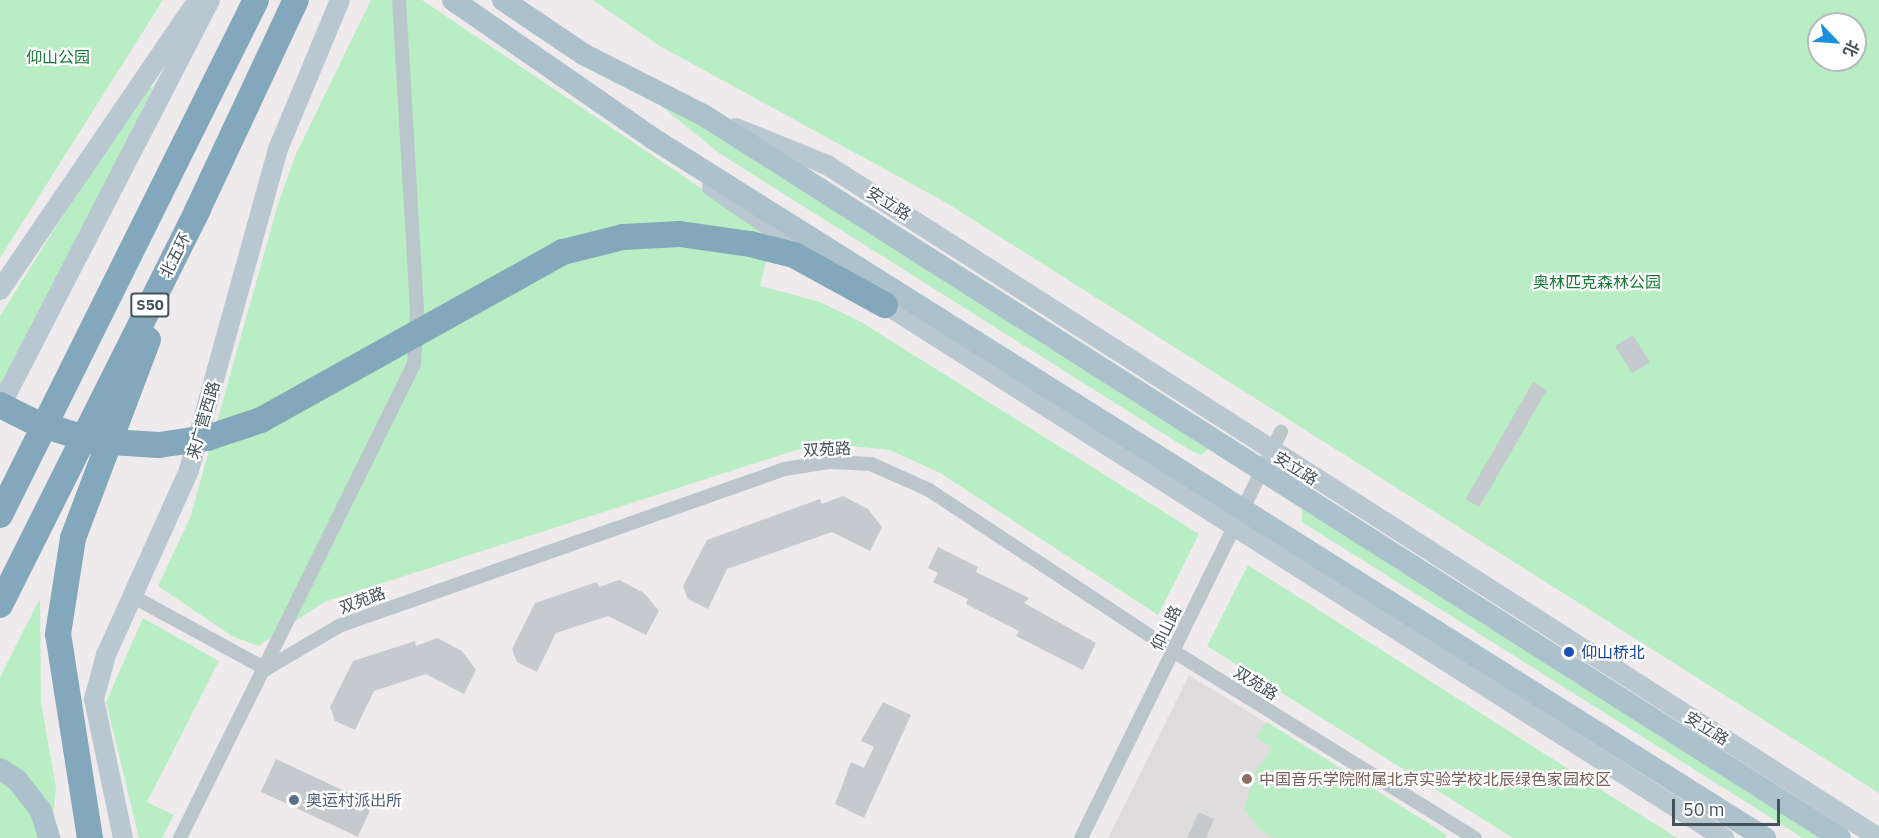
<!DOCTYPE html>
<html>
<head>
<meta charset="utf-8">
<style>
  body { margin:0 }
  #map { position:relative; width:1879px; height:838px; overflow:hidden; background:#efebec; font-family:"IBM Plex Sans","Noto Sans SC",sans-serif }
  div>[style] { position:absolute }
  .education>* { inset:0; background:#dfdcde }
  .green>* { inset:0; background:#b9edc4 }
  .building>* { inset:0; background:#c5cacf; transform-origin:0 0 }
  .street>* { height:14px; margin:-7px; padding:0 7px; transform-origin:7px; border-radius:7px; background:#bac6cb }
  .secondary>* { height:20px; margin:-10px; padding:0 10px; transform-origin:10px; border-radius:10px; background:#b9c8d0 }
  .primary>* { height:22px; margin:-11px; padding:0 11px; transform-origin:11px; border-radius:11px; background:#abc1cb }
  .highway>* { height:26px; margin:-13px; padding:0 13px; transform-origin:13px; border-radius:13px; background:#83a8bb }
  .dots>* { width:16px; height:16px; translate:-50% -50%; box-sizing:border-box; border:3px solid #fff; border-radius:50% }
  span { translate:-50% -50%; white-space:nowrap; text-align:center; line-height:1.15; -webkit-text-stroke:4.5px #fff; paint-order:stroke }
  .shield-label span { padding:2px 4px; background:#fff; border:2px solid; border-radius:4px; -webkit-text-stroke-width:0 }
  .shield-label { font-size:15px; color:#445259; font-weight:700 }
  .park-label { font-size:16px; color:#177837 }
  .street-label { font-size:16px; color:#445259 }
  .transit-label { font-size:16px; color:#164399 }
  .left { translate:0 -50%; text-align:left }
  .education-label { font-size:16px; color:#785e54 }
  .service-label { font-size:16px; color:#4e5e75 }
  .north { position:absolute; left:1807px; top:12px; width:60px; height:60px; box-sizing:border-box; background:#fff; border:2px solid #b4babd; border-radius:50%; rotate:115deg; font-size:16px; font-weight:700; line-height:24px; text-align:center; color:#445259 }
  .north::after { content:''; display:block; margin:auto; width:21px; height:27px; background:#1a8fda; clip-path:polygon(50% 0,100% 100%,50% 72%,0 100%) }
  .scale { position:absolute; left:1672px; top:799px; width:108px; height:27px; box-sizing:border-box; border:3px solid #445259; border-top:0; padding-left:8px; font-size:18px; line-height:21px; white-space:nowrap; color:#445259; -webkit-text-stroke:4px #fff; paint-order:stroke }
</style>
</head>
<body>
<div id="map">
  <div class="education">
    <i style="clip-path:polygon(1189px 675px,1447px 835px,1445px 838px,1108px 838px)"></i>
  </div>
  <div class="green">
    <i style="clip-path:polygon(0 0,163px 0,0 258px)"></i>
    <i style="clip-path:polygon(371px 0,422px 0,772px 236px,760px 286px,820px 302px,861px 322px,1199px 534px,1158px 615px,940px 473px,890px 450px,841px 445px,796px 450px,324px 602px,258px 646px,232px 636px,158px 586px,190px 518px,278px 204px,296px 154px)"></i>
    <i style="clip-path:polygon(evenodd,593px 0,1879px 0,1879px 793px,945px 202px,658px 45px,593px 0,1819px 24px,1855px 24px,1855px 60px,1819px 60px,1819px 24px)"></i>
    <i style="clip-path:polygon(145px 85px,153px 88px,0 393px,0 316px)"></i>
    <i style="clip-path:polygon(639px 88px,703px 118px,1208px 449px,1201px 455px,1188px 449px,719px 153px)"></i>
    <i style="clip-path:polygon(1302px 506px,1845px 838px,1803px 838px,1302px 522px)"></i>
    <i style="clip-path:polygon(1248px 565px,1677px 838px,1513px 838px,1207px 646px)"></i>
    <i style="clip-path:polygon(40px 598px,41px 702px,56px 787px,51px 838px,0 838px,0 677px)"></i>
    <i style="clip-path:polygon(143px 618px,219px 661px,147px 802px,174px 815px,162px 838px,139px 838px,106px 702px)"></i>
    <i style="clip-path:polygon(1267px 722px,1447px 835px,1445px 838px,1275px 838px,1260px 830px,1244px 809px,1255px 773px,1272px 748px,1256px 737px)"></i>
  </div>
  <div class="building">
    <i style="left:1633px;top:335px;width:32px;height:21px;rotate:58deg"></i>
    <i style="left:1533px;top:382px;width:16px;height:135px;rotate:30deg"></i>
    <i style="clip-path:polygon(843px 496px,868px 509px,882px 527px,870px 551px,832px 532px,727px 569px,708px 609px,688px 599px,683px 586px,707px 540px,820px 499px,822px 504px)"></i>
    <i style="clip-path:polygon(938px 547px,978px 567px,976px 572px,1029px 598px,1024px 603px,1096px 643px,1083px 670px,1016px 636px,1019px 631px,966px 604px,968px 599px,933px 582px,938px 573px,928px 568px)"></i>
    <i style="clip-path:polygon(619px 580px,644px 593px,659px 611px,646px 635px,608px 616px,556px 633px,537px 672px,517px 662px,512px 649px,535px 603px,597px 582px,599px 587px)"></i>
    <i style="clip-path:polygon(437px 638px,462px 651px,476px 670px,464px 694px,426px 674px,374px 691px,355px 730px,335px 721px,330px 707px,353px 661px,415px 641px,416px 646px)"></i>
    <i style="clip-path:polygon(883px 702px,911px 715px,864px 818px,835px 804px,851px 762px,864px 768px,869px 757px,874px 747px,861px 741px)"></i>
    <i style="left:276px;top:759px;width:107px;height:36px;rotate:25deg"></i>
    <i style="clip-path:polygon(1199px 812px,1214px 819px,1206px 838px,1187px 838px)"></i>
  </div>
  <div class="street">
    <i style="left:132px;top:596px;width:153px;rotate:28.6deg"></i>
    <i style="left:266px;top:669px;width:85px;rotate:-30.5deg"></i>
    <i style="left:339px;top:626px;width:472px;rotate:-19.4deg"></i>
    <i style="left:784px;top:469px;width:47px;rotate:-8.7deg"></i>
    <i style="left:830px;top:462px;width:41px;rotate:2.8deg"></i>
    <i style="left:871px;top:464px;width:64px;rotate:24.1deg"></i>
    <i style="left:929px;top:490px;width:292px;rotate:33.4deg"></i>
    <i style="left:1173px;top:651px;width:355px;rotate:31.8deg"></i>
    <i style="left:180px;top:838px;width:529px;rotate:-63.73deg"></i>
    <i style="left:414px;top:364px;width:53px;rotate:-86.8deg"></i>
    <i style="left:417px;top:311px;width:312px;rotate:-93.3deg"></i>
    <i style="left:1081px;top:838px;width:453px;rotate:-63.8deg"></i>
  </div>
  <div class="secondary">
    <i style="left:736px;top:128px;width:98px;rotate:22.1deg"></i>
    <i style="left:827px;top:165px;width:1249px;rotate:32.61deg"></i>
    <i style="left:712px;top:187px;width:121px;rotate:34.2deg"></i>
    <i style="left:0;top:290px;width:351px;rotate:-55.7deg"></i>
    <i style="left:874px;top:297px;width:1008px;rotate:32.48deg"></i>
    <i style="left:0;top:407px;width:458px;rotate:-62.7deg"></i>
    <i style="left:123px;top:838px;width:142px;rotate:-101.8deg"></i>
    <i style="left:94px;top:699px;width:46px;rotate:-74.7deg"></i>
    <i style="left:106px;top:655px;width:203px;rotate:-65.8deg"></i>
    <i style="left:189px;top:470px;width:333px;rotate:-74.5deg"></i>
    <i style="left:278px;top:149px;width:161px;rotate:-67.4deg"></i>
  </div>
  <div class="primary">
    <i style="left:453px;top:0;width:242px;rotate:34.7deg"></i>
    <i style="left:652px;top:138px;width:1315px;rotate:32.17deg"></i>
    <i style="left:503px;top:0;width:97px;rotate:34deg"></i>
    <i style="left:583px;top:54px;width:137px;rotate:26.9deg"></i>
    <i style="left:705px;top:116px;width:1345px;rotate:32.46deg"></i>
    <i style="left:0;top:769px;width:20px;rotate:33deg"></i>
    <i style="left:17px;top:780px;width:39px;rotate:52deg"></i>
    <i style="left:41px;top:811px;width:28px;rotate:73deg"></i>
  </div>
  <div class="highway">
    <i style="left:0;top:405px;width:40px;rotate:26.6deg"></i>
    <i style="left:36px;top:423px;width:61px;rotate:17.2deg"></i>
    <i style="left:94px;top:441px;width:65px;rotate:3.5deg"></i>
    <i style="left:159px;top:445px;width:49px;rotate:-8.3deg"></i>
    <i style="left:207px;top:438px;width:57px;rotate:-18.4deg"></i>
    <i style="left:261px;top:420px;width:346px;rotate:-29.1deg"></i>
    <i style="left:563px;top:252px;width:62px;rotate:-14deg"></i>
    <i style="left:623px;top:237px;width:57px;rotate:-3deg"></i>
    <i style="left:680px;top:234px;width:71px;rotate:8.1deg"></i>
    <i style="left:750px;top:244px;width:45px;rotate:14deg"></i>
    <i style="left:794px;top:255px;width:104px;rotate:28.8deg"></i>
    <i style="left:0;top:515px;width:575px;rotate:-63.57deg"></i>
    <i style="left:0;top:605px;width:441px;rotate:-63.4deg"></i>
    <i style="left:197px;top:211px;width:233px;rotate:-64.9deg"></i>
    <i style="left:90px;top:838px;width:206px;rotate:-98.9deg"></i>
    <i style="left:58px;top:634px;width:97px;rotate:-81.1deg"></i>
    <i style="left:73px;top:538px;width:212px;rotate:-69.3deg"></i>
  </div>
  <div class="dots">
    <i style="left:1569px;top:652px;background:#1a4fb4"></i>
    <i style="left:1247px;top:779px;background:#8d6e63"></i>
    <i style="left:294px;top:800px;background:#5c6f8a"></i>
  </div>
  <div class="shield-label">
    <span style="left:150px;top:305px">S50</span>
  </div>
  <div class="park-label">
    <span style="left:58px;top:57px">仰山公园</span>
    <span style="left:1597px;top:282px">奥林匹克森林公园</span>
  </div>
  <div class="street-label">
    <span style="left:889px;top:203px;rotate:32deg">安立路</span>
    <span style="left:175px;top:255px;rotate:-63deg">北五环</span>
    <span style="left:203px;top:420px;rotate:-74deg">来广营西路</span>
    <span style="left:827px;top:449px;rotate:-3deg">双苑路</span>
    <span style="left:1296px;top:468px;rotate:32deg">安立路</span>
    <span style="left:362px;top:600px;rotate:-20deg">双苑路</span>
    <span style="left:1166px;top:628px;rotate:-64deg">仰山路</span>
    <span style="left:1256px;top:683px;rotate:32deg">双苑路</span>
    <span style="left:1707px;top:728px;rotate:32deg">安立路</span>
  </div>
  <div class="transit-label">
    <span class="left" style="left:1581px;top:652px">仰山桥北</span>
  </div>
  <div class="education-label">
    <span class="left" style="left:1259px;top:779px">中国音乐学院附属北京实验学校北辰绿色家园校区</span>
  </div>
  <div class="service-label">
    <span class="left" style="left:306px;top:800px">奥运村派出所</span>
  </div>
  <div class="north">北</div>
  <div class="scale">50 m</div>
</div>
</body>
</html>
